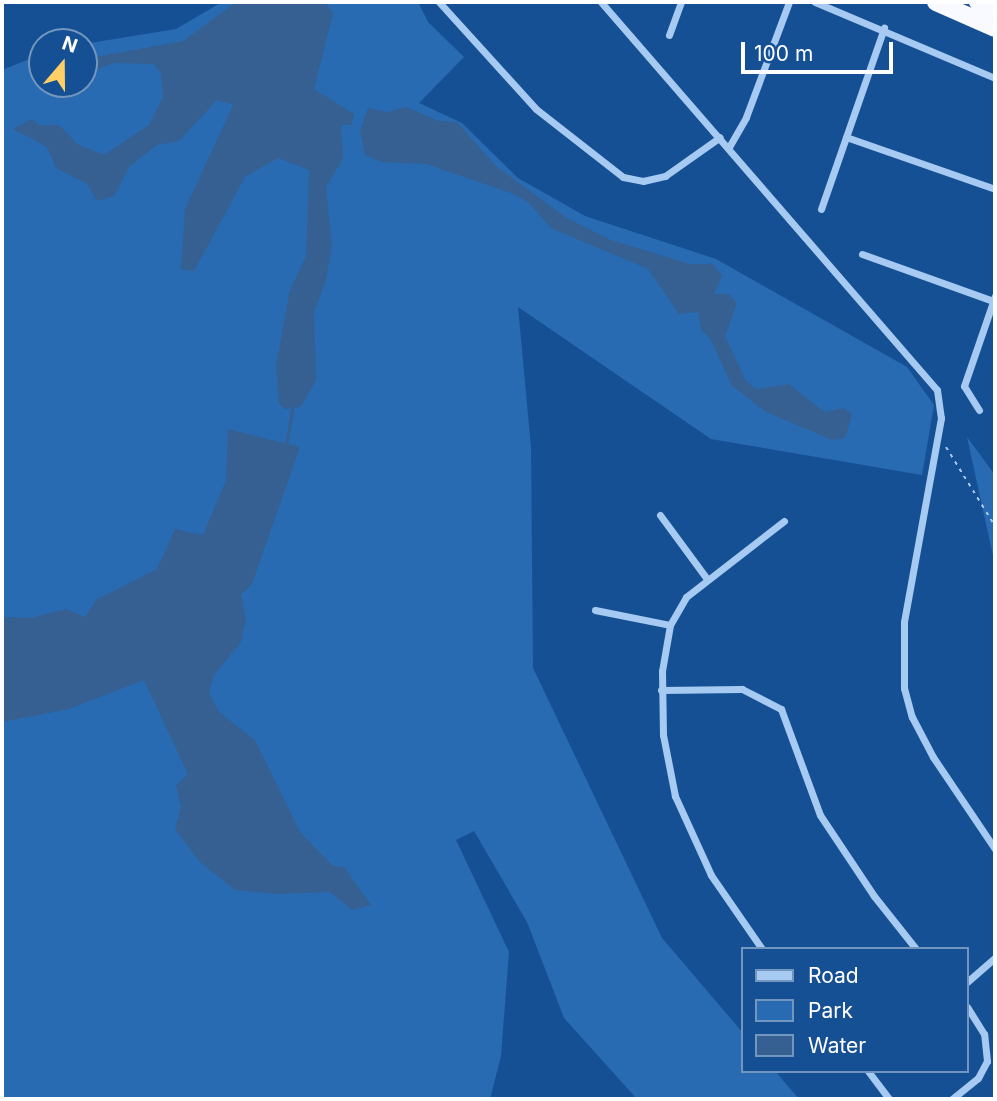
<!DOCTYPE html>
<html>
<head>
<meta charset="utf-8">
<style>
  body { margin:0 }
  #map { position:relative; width:997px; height:1101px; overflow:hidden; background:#165094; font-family:Inter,sans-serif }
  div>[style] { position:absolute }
  .green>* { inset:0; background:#286bb3 }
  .water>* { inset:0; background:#356091 }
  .stream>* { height:2.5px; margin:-1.25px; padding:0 1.25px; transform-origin:1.25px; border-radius:1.25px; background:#356091 }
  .path>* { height:2px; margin-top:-1px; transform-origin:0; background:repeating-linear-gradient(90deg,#a6caf1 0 3.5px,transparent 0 8.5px) }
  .minor>* { height:7px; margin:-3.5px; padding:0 3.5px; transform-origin:3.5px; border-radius:3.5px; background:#a6caf1 }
  .trunk>* { height:18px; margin:-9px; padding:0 9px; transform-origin:9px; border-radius:9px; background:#f8faff }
  span { translate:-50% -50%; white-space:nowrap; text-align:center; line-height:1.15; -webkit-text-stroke:6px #165094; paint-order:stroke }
  .frame { position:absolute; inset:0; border:4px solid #fff; pointer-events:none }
  .legend { position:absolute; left:741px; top:947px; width:228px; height:126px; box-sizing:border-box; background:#165094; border:2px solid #7396bf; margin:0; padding:9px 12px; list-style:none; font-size:21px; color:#fff }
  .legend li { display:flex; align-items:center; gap:14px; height:35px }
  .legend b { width:35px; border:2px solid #7396bf }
  .north { position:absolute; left:28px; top:28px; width:70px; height:70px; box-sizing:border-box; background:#165094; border:2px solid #7396bf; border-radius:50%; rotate:20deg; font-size:19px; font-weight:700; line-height:28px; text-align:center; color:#fff }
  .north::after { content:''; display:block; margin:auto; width:24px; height:32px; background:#ffcf66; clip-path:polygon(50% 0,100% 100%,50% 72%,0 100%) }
  .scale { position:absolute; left:741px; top:42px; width:152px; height:32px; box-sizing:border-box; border:4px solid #fff; border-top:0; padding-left:9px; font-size:21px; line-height:24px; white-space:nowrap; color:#fff; -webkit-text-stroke:5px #165094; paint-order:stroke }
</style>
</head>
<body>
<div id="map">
  <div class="green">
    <i style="clip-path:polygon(222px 2px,418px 2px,428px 22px,464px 57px,419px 103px,462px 123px,518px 178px,585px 216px,716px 259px,907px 367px,934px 405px,922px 475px,711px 439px,518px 307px,531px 447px,533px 668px,662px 938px,743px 1033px,743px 1071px,775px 1071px,799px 1099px,637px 1099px,564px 1018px,527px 922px,474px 831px,456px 840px,509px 952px,501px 1056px,490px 1099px,2px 1099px,2px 70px,42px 54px,42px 84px,84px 84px,84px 44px,176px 29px)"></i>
    <i style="clip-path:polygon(967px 437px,995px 475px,995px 566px,995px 565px)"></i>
  </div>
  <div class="water">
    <i style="clip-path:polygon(236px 2px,325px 2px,333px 13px,314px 89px,354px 114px,351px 125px,341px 125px,343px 159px,326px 187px,332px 246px,326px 280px,314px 312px,316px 380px,301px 407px,285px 409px,279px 403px,276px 365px,290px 290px,306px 256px,309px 170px,278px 158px,245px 177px,194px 271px,181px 270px,185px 209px,233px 105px,217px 100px,179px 141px,157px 145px,129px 167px,114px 196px,97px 201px,87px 184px,56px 168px,47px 147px,13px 129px,32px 119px,39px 125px,59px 125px,77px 144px,104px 155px,149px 125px,163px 97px,161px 74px,154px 64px,113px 63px,84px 75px,84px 59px,183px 41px)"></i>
    <i style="clip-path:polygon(406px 107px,439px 121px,457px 122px,497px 167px,567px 218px,611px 240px,690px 264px,713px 264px,722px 276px,714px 294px,729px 294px,737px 303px,725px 336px,746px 381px,757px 389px,789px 384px,824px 412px,844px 408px,852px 415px,845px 438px,832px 440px,766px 412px,732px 386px,711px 340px,701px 329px,698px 312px,679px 314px,648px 269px,551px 228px,528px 202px,511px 193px,426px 164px,381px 162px,365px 155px,360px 131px,368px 108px,388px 112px)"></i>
    <i style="clip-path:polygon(228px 429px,300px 447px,252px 584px,241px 595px,246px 619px,241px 642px,214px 675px,209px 693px,219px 712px,255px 740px,300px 832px,333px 866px,344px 867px,371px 905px,352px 910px,330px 892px,276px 894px,235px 890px,199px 861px,175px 829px,181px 807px,176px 785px,188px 774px,144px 680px,69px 709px,2px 722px,2px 617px,30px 618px,66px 609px,85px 617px,96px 600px,157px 569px,175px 529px,203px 535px,226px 480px)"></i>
  </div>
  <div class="stream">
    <i style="left:286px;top:445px;width:39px;rotate:-80deg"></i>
  </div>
  <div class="path">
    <i style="left:946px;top:447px;width:93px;rotate:58.2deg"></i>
  </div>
  <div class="minor">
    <i style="left:439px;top:2px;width:144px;rotate:47.8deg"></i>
    <i style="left:536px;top:109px;width:110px;rotate:38deg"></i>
    <i style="left:623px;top:177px;width:20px;rotate:11deg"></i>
    <i style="left:643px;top:181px;width:23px;rotate:-13deg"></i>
    <i style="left:665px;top:176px;width:67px;rotate:-35.3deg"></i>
    <i style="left:601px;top:2px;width:513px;rotate:49.11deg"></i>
    <i style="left:937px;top:390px;width:28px;rotate:82deg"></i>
    <i style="left:941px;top:418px;width:207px;rotate:100.3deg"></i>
    <i style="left:904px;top:622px;width:66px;rotate:90deg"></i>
    <i style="left:904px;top:688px;width:30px;rotate:75deg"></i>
    <i style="left:912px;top:717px;width:45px;rotate:62.3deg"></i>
    <i style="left:933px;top:757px;width:111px;rotate:56deg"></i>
    <i style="left:815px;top:2px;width:195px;rotate:22.9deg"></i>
    <i style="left:669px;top:35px;width:35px;rotate:-70deg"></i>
    <i style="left:846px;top:137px;width:158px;rotate:19.2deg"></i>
    <i style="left:729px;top:147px;width:34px;rotate:-60deg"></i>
    <i style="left:746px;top:117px;width:123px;rotate:-69.5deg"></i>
    <i style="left:821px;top:209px;width:192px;rotate:-70.8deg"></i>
    <i style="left:862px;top:254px;width:139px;rotate:19.7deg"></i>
    <i style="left:979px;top:410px;width:28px;rotate:-122deg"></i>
    <i style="left:964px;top:386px;width:95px;rotate:-71deg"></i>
    <i style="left:660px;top:515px;width:79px;rotate:53.7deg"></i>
    <i style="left:595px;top:610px;width:76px;rotate:11.3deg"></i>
    <i style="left:661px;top:690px;width:81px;rotate:-0.7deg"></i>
    <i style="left:742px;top:689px;width:44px;rotate:27.1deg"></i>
    <i style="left:781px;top:709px;width:113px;rotate:69.8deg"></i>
    <i style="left:820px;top:815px;width:97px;rotate:56.3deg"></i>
    <i style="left:874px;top:896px;width:68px;rotate:51.6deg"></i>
    <i style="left:762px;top:949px;width:90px;rotate:-124.6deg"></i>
    <i style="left:711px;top:875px;width:87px;rotate:-114.5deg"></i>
    <i style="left:675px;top:796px;width:62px;rotate:-101.1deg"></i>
    <i style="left:663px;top:735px;width:64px;rotate:-90.9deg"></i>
    <i style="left:662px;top:671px;width:47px;rotate:-80.1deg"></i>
    <i style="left:670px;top:625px;width:32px;rotate:-60deg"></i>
    <i style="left:686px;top:597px;width:124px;rotate:-37.8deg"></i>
    <i style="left:967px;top:982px;width:37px;rotate:-41deg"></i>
    <i style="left:868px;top:1071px;width:35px;rotate:53deg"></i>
    <i style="left:952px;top:1099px;width:33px;rotate:-39deg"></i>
    <i style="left:978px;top:1078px;width:19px;rotate:-62deg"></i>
    <i style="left:987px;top:1061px;width:27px;rotate:-96deg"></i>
    <i style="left:984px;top:1034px;width:32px;rotate:-122deg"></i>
  </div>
  <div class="trunk">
    <i style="left:936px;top:2px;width:64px;rotate:23.8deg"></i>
    <i style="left:978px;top:2px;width:18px;rotate:22deg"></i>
  </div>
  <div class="frame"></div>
  <ul class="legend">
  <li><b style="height:9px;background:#a6caf1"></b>Road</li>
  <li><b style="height:19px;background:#286bb3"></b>Park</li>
  <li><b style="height:19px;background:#356091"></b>Water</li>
  </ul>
  <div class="north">N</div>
  <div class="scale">100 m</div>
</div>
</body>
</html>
